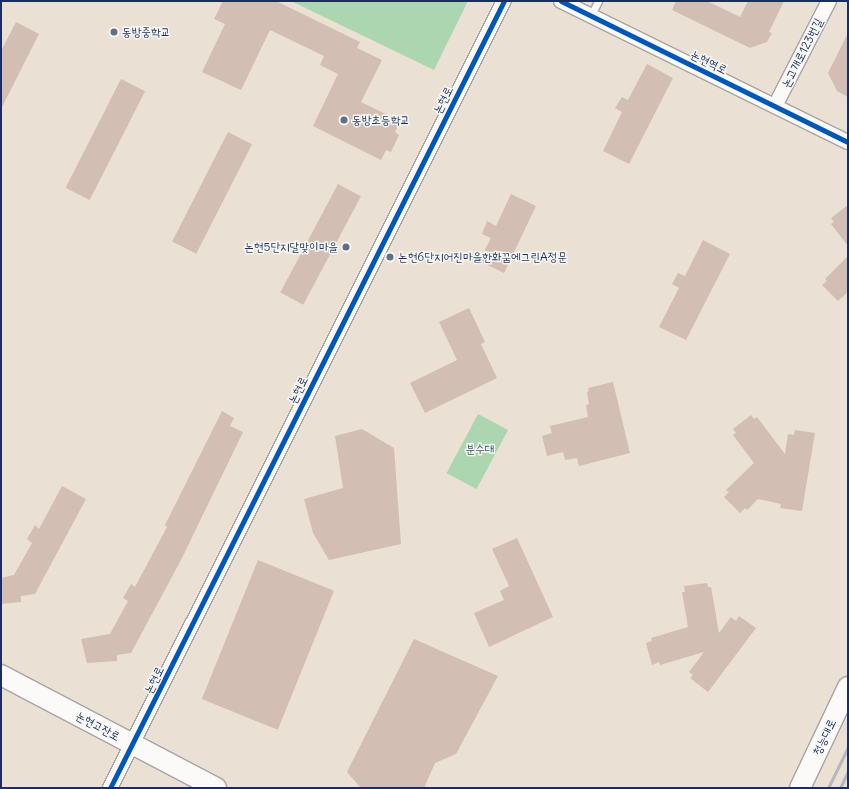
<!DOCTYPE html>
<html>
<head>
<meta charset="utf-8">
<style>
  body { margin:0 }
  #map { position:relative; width:849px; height:789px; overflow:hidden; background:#eae0d4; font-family:Delius,"Poor Story",sans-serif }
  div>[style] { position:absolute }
  .green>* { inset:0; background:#acd6af; transform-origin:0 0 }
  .building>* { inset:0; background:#d2beb3; transform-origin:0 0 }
  .roads { filter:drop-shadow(1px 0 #a7a4a3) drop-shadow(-1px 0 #a7a4a3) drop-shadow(0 1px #a7a4a3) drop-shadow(0 -1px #a7a4a3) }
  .lane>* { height:7px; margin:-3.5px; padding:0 3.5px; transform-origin:3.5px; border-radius:3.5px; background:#fcfaf9 }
  .street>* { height:14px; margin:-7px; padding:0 7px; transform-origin:7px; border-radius:7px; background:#fcfaf9 }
  .secondary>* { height:20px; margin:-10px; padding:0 10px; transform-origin:10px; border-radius:10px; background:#fcfaf9 }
  .rail>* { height:3px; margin:-1.5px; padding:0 1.5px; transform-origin:1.5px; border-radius:1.5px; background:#b6b7ba }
  .cycleway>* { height:5px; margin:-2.5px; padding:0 2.5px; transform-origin:2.5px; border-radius:2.5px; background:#0057b8 }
  .dots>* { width:11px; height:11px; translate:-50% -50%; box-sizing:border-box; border:2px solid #f6f6f2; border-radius:50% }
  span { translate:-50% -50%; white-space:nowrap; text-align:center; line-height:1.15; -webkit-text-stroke:3px #f6f6f2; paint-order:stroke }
  .poi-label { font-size:12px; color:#1b2f5e }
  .left { translate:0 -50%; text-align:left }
  .right { translate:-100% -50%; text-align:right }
  .street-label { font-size:12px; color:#1b2f5e }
  .park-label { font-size:12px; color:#32566a }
  .frame { position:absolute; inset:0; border:2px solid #1b2f5e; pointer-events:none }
</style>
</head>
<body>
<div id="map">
  <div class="green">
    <i style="clip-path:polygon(291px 1px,468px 1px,434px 70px)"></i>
    <i style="left:478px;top:414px;width:34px;height:67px;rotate:28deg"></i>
  </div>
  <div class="building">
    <i style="clip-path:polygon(223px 1px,276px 1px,360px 42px,357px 48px,382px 60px,361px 102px,400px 121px,395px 132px,399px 135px,391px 152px,386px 150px,381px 160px,313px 126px,338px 74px,320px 65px,324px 56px,270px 30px,241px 90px,202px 72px,225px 24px,214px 19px)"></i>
    <i style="clip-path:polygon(676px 1px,707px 1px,740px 17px,748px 1px,784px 1px,769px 32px,772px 33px,767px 42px,750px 48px,672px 10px)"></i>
    <i style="clip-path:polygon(16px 22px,39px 34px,1px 109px,1px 51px)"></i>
    <i style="clip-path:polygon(848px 33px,848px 97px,837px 91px,828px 73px)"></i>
    <i style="clip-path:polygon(647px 64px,673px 78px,629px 164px,603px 151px,622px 112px,615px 108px,622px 97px,628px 100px)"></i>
    <i style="left:121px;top:79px;width:27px;height:122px;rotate:27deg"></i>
    <i style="left:228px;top:132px;width:27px;height:123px;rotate:27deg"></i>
    <i style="left:338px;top:184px;width:26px;height:123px;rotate:28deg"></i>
    <i style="clip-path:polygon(511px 194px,536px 206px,504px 273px,479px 261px,491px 238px,482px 234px,487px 221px,496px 226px)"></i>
    <i style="clip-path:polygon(848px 205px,848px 246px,831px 224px,834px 222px,831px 218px)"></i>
    <i style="clip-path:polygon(703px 240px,730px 254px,686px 340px,659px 327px,679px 288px,672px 284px,678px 273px,685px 276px)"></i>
    <i style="clip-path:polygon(848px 256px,848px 292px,838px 301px,822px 285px,827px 281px,825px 279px)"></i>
    <i style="clip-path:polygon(469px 308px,485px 342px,481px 344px,497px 378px,425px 413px,410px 383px,457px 360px,439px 322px)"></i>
    <i style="clip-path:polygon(613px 382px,630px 453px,579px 466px,577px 458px,565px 460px,563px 452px,547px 456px,542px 436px,552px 433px,550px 426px,588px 417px,586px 405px,589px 404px,587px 392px,589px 391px,588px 388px)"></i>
    <i style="clip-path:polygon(222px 411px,234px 418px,230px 426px,243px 432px,182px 558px,131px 653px,117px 655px,117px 661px,87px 663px,81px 639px,110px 634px,128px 601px,123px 598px,131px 584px,135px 587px,167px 527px,165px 525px)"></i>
    <i style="clip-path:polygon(751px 415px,754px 419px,757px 417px,785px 454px,788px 434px,794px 435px,795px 430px,815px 433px,802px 511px,780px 508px,781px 504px,758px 499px,747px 510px,745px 508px,740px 513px,724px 497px,729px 492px,726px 490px,754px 463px,733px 435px,736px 433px,733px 429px)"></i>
    <i style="clip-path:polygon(362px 429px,394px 448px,401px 544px,329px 560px,313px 533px,304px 499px,343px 488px,335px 436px)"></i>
    <i style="clip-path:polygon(62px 486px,86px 499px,35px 594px,21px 596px,21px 602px,1px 604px,1px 578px,14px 575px,32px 543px,27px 539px,35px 525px,39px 529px)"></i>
    <i style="clip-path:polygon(517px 538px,553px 617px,489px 647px,474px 613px,504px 600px,500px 591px,509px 586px,492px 549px)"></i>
    <i style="left:258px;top:560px;width:82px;height:150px;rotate:22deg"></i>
    <i style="clip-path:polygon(707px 583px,708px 587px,711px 587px,719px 633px,731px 617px,736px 621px,739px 616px,756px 628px,708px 692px,690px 678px,693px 675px,689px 672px,704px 652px,660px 665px,659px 662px,652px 665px,646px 643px,652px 641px,651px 638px,688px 627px,682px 592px,685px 592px,684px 586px)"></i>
    <i style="clip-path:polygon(414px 639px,498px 676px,456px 754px,435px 763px,424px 788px,361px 788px,347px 772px)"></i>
  </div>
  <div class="roads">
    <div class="lane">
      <i style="left:591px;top:15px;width:16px;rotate:-63deg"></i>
    </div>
    <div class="street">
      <i style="left:561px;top:1px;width:320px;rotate:26.2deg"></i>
      <i style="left:775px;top:106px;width:118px;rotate:-62.8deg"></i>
      <i style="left:110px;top:788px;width:880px;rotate:-63.41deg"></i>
    </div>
    <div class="secondary">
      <i style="left:1px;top:675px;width:243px;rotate:27.7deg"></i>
      <i style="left:800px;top:788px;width:112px;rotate:-64.6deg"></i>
    </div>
  </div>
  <div class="rail">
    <i style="left:828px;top:788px;width:46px;rotate:-64deg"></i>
    <i style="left:840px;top:788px;width:19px;rotate:-65deg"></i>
  </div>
  <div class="cycleway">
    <i style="left:561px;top:1px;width:320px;rotate:26.2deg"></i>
    <i style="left:110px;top:788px;width:880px;rotate:-63.41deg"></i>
  </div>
  <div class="dots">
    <i style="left:114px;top:32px;background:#636d87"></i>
    <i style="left:344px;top:120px;background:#636d87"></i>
    <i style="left:346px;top:247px;background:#636d87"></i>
    <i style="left:390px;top:257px;background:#636d87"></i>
  </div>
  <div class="poi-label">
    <span class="left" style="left:122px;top:32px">동방중학교</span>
    <span class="left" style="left:352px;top:120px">동방초등학교</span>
    <span class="right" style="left:338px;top:247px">논현5단지달맞이마을</span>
    <span class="left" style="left:398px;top:257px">논현6단지어진마을한화꿈에그린A정문</span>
  </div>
  <div class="street-label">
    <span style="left:802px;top:53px;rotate:-63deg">논고개로123번길</span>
    <span style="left:709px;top:62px;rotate:26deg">논현역로</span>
    <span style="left:443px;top:100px;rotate:-64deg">논현로</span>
    <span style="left:298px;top:390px;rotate:-64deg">논현로</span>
    <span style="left:154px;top:680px;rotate:-64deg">논현로</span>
    <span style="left:98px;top:726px;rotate:28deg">논현고잔로</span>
    <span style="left:824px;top:737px;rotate:-64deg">청능대로</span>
  </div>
  <div class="park-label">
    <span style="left:480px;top:449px">분수대</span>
  </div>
  <div class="frame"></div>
</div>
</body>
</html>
